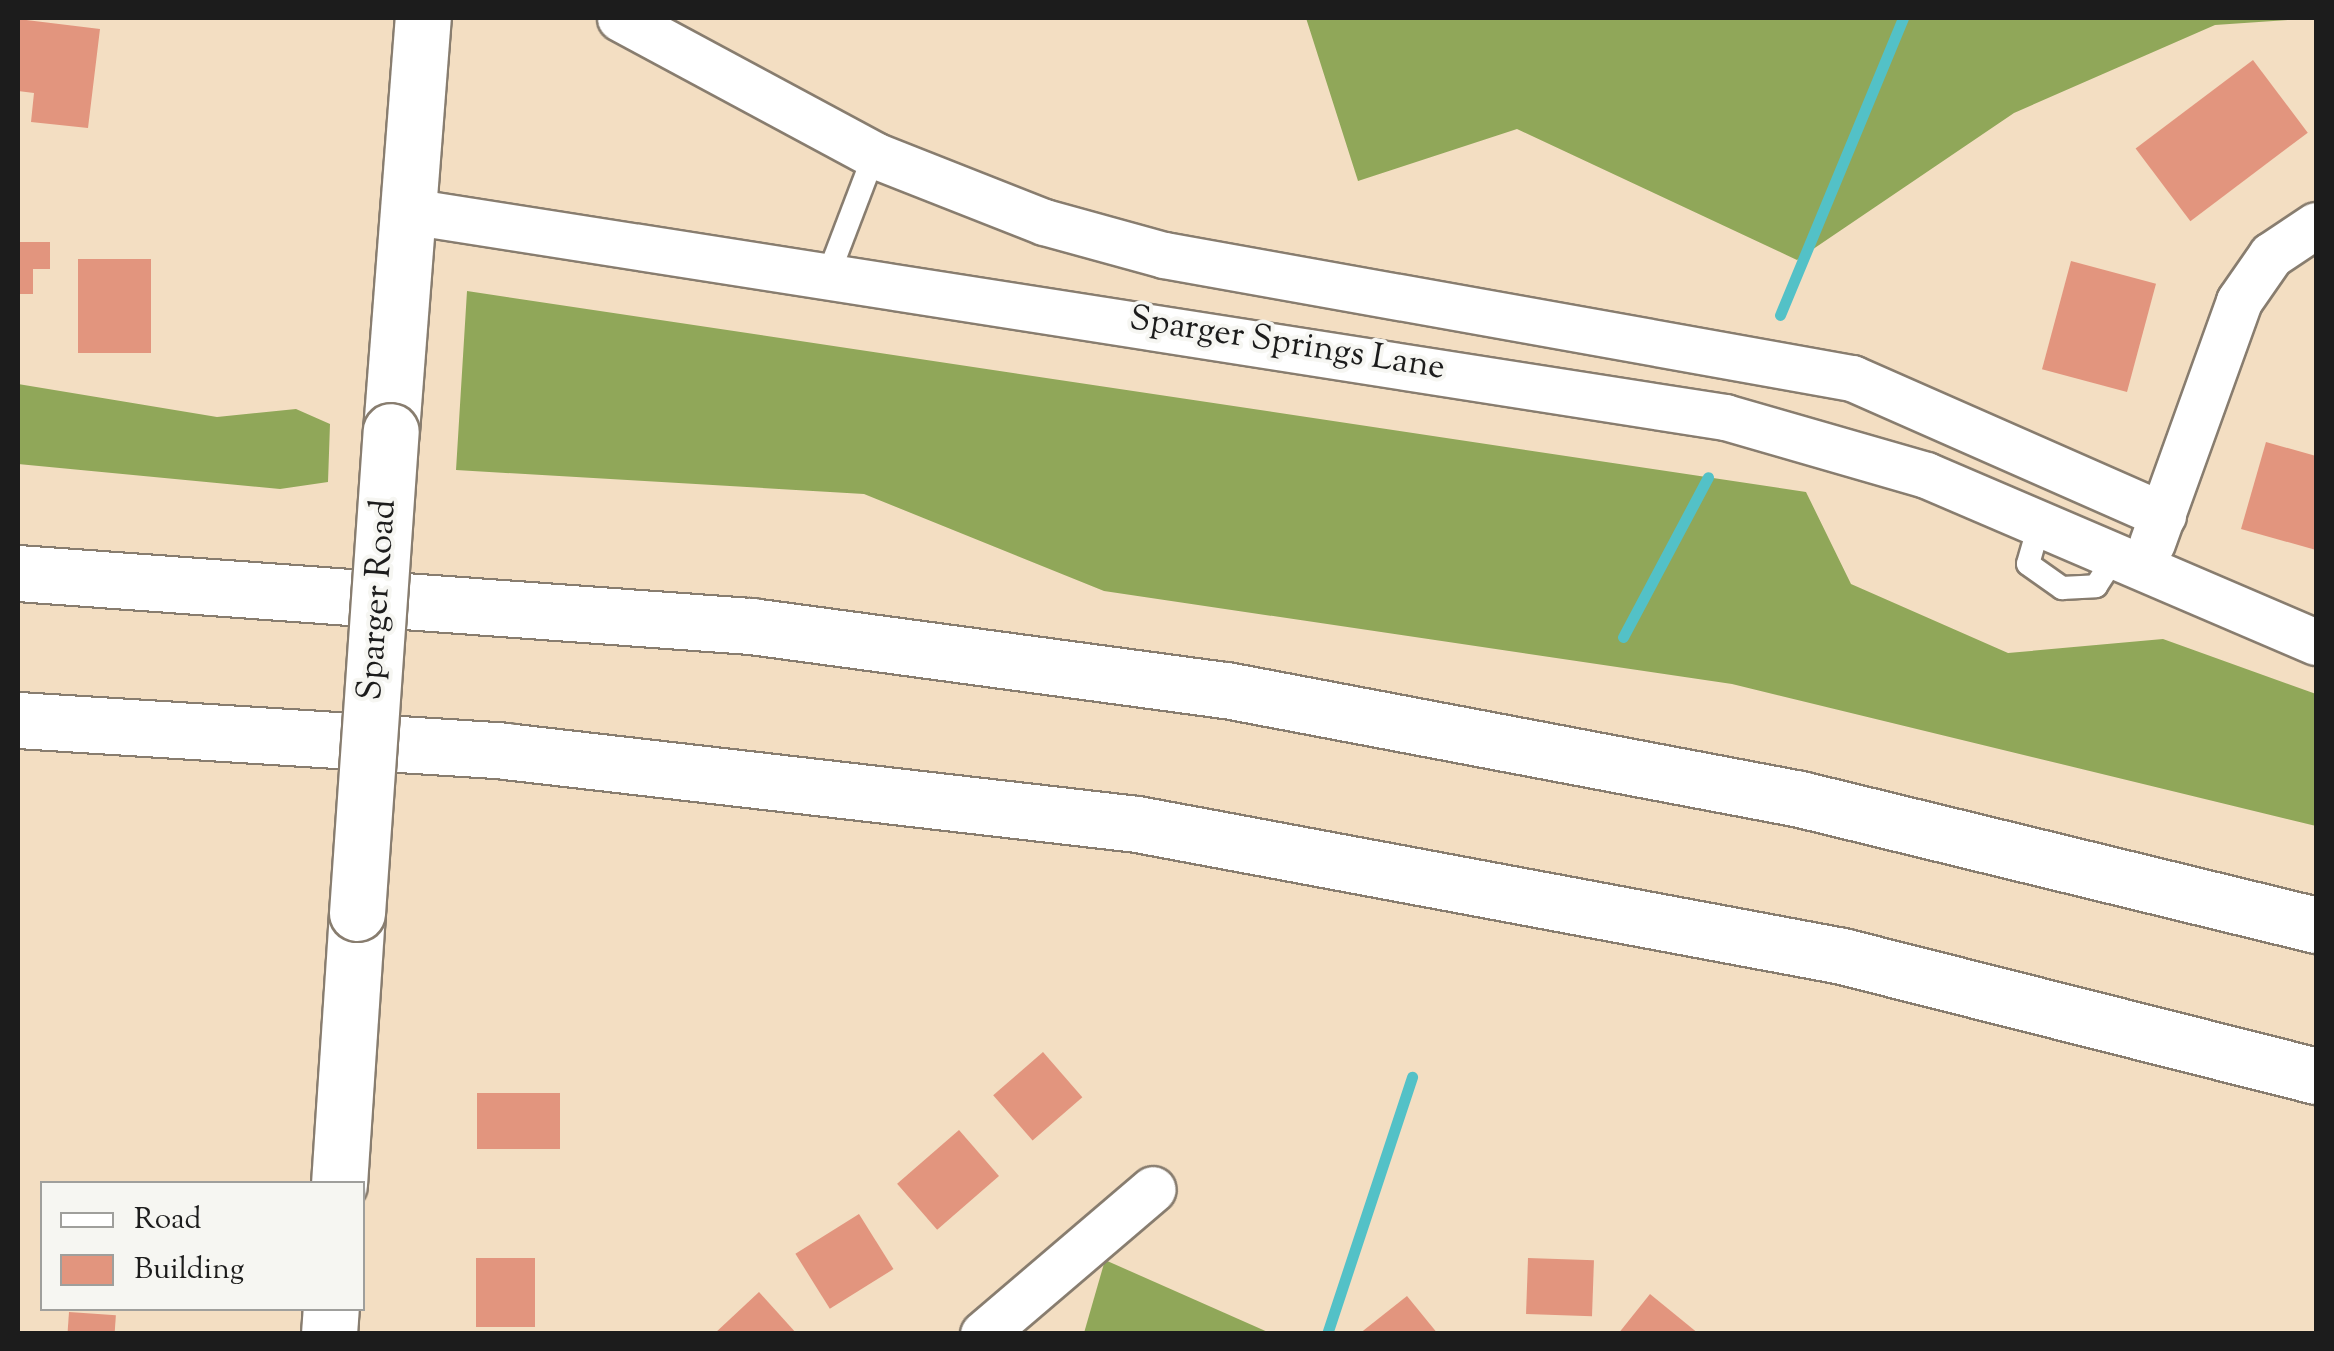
<!DOCTYPE html>
<html>
<head>
<meta charset="utf-8">
<style>
  body { margin:0 }
  #map { position:relative; width:2334px; height:1351px; overflow:hidden; background:#f3dec2; font-family:"Sorts Mill Goudy",serif }
  div>[style] { position:absolute }
  .forest>* { inset:0; background:#90a759 }
  .stream>* { height:11px; margin:-5.5px; padding:0 5.5px; transform-origin:5.5px; border-radius:5.5px; background:#53c1c7 }
  .building>* { inset:0; background:#e2957e; transform-origin:0 0 }
  .roads { filter:drop-shadow(2px 0 #887d6f) drop-shadow(-2px 0 #887d6f) drop-shadow(0 2px #887d6f) drop-shadow(0 -2px #887d6f) }
  .service>* { height:22px; margin:-11px; padding:0 11px; transform-origin:11px; border-radius:11px; background:#fff }
  .minor>* { height:45px; margin:-22.5px; padding:0 22.5px; transform-origin:22.5px; border-radius:22.5px; background:#fff }
  .tertiary>* { height:55px; margin:-27.5px; padding:0 27.5px; transform-origin:27.5px; border-radius:27.5px; background:#fff }
  .motorway>* { height:55px; margin:-27.5px; padding:0 27.5px; transform-origin:27.5px; border-radius:27.5px; background:#fff }
  .bridges { filter:drop-shadow(2px 0 #887d6f) drop-shadow(-2px 0 #887d6f) drop-shadow(0 2px #887d6f) drop-shadow(0 -2px #887d6f) }
  .tertiary-bridge>* { height:55px; margin:-27.5px; padding:0 27.5px; transform-origin:27.5px; border-radius:27.5px; background:#fff }
  span { translate:-50% -50%; white-space:nowrap; text-align:center; line-height:1.15; -webkit-text-stroke:8px #f6f6f2; paint-order:stroke }
  .street-label { font-size:35px; color:#1c1c1c }
  .frame { position:absolute; inset:0; border:20px solid #1c1c1c; pointer-events:none }
  .legend { position:absolute; left:40px; top:1181px; width:325px; height:130px; box-sizing:border-box; background:#f6f6f2; border:2px solid #9f9f9c; margin:0; padding:12px 18px; list-style:none; font-size:30px; color:#1c1c1c }
  .legend li { display:flex; align-items:center; gap:20px; height:50px }
  .legend b { width:50px; border:2px solid #9f9f9c }
</style>
</head>
<body>
<div id="map">
  <div class="forest">
    <i style="clip-path:polygon(1306px 18px,2316px 18px,2215px 25px,2014px 113px,1797px 260px,1517px 129px,1358px 181px)"></i>
    <i style="clip-path:polygon(467px 291px,1806px 492px,1851px 584px,2008px 653px,2163px 639px,2316px 694px,2316px 826px,1732px 684px,1104px 591px,864px 494px,456px 470px)"></i>
    <i style="clip-path:polygon(18px 384px,217px 417px,296px 409px,330px 424px,328px 482px,280px 489px,18px 464px)"></i>
    <i style="clip-path:polygon(1105px 1260px,1270px 1333px,1084px 1333px)"></i>
  </div>
  <div class="stream">
    <i style="left:1780px;top:315px;width:321px;rotate:-67.5deg"></i>
    <i style="left:1623px;top:637px;width:181px;rotate:-62deg"></i>
    <i style="left:1327px;top:1334px;width:271px;rotate:-71.7deg"></i>
  </div>
  <div class="building">
    <i style="clip-path:polygon(18px 19px,100px 29px,88px 128px,31px 122px,34px 93px,18px 91px)"></i>
    <i style="left:2253px;top:60px;width:91px;height:147px;rotate:53deg"></i>
    <i style="clip-path:polygon(18px 242px,50px 242px,50px 269px,33px 269px,33px 294px,18px 294px)"></i>
    <i style="left:78px;top:259px;width:73px;height:94px"></i>
    <i style="left:2071px;top:261px;width:88px;height:112px;rotate:15deg"></i>
    <i style="clip-path:polygon(2266px 442px,2316px 456px,2316px 550px,2241px 529px)"></i>
    <i style="left:1043px;top:1052px;width:60px;height:66px;rotate:49deg"></i>
    <i style="left:477px;top:1093px;width:83px;height:56px"></i>
    <i style="left:959px;top:1130px;width:61px;height:82px;rotate:49deg"></i>
    <i style="left:859px;top:1214px;width:65px;height:75px;rotate:58deg"></i>
    <i style="left:476px;top:1258px;width:59px;height:69px"></i>
    <i style="left:1528px;top:1258px;width:66px;height:56px;rotate:2deg"></i>
    <i style="clip-path:polygon(759px 1292px,797px 1334px,714px 1334px)"></i>
    <i style="clip-path:polygon(1650px 1294px,1699px 1334px,1618px 1334px)"></i>
    <i style="clip-path:polygon(1407px 1296px,1438px 1334px,1359px 1334px)"></i>
    <i style="left:69px;top:1312px;width:47px;height:22px;rotate:4deg"></i>
  </div>
  <div class="roads">
    <div class="service">
      <i style="left:829px;top:273px;width:126px;rotate:-69.1deg"></i>
      <i style="left:2038px;top:529px;width:36px;rotate:106deg"></i>
      <i style="left:2028px;top:564px;width:42px;rotate:35.2deg"></i>
      <i style="left:2062px;top:588px;width:34px;rotate:-3deg"></i>
      <i style="left:2096px;top:586px;width:30px;rotate:-57deg"></i>
    </div>
    <div class="minor">
      <i style="left:620px;top:18px;width:289px;rotate:28.3deg"></i>
      <i style="left:874px;top:155px;width:183px;rotate:21.5deg"></i>
      <i style="left:1044px;top:222px;width:124px;rotate:15.4deg"></i>
      <i style="left:1164px;top:255px;width:699px;rotate:10.14deg"></i>
      <i style="left:1852px;top:378px;width:340px;rotate:23.8deg"></i>
      <i style="left:409px;top:211px;width:1332px;rotate:8.9deg"></i>
      <i style="left:1725px;top:417px;width:209px;rotate:16.1deg"></i>
      <i style="left:1926px;top:475px;width:424px;rotate:23.2deg"></i>
      <i style="left:2152px;top:543px;width:257px;rotate:-70.2deg"></i>
      <i style="left:2239px;top:301px;width:56px;rotate:-55.2deg"></i>
      <i style="left:2271px;top:255px;width:54px;rotate:-33.7deg"></i>
      <i style="left:983px;top:1334px;width:223px;rotate:-40.5deg"></i>
    </div>
    <div class="tertiary">
      <i style="left:391px;top:431px;width:414px;rotate:-85.6deg"></i>
      <i style="left:339px;top:1184px;width:272px;rotate:-86.2deg"></i>
      <i style="left:329px;top:1334px;width:26px;rotate:-86deg"></i>
    </div>
    <div class="motorway">
      <i style="left:18px;top:573px;width:735px;rotate:4.14deg"></i>
      <i style="left:751px;top:626px;width:479px;rotate:7.7deg"></i>
      <i style="left:1226px;top:690px;width:584px;rotate:10.75deg"></i>
      <i style="left:1800px;top:799px;width:531px;rotate:13.72deg"></i>
      <i style="left:18px;top:720px;width:488px;rotate:3.6deg"></i>
      <i style="left:505px;top:751px;width:636px;rotate:6.59deg"></i>
      <i style="left:1137px;top:824px;width:717px;rotate:10.6deg"></i>
      <i style="left:1842px;top:956px;width:489px;rotate:14.2deg"></i>
    </div>
  </div>
  <div class="bridges">
    <div class="tertiary-bridge">
      <i style="left:357px;top:913px;width:483px;rotate:-86deg"></i>
    </div>
  </div>
  <div class="street-label">
    <span style="left:1287px;top:345px;rotate:9deg">Sparger Springs Lane</span>
    <span style="left:379px;top:600px;rotate:-86deg">Sparger Road</span>
  </div>
  <div class="frame"></div>
  <ul class="legend">
  <li><b style="height:12px;background:#fff"></b>Road</li>
  <li><b style="height:28px;background:#e2957e"></b>Building</li>
  </ul>
</div>
</body>
</html>
